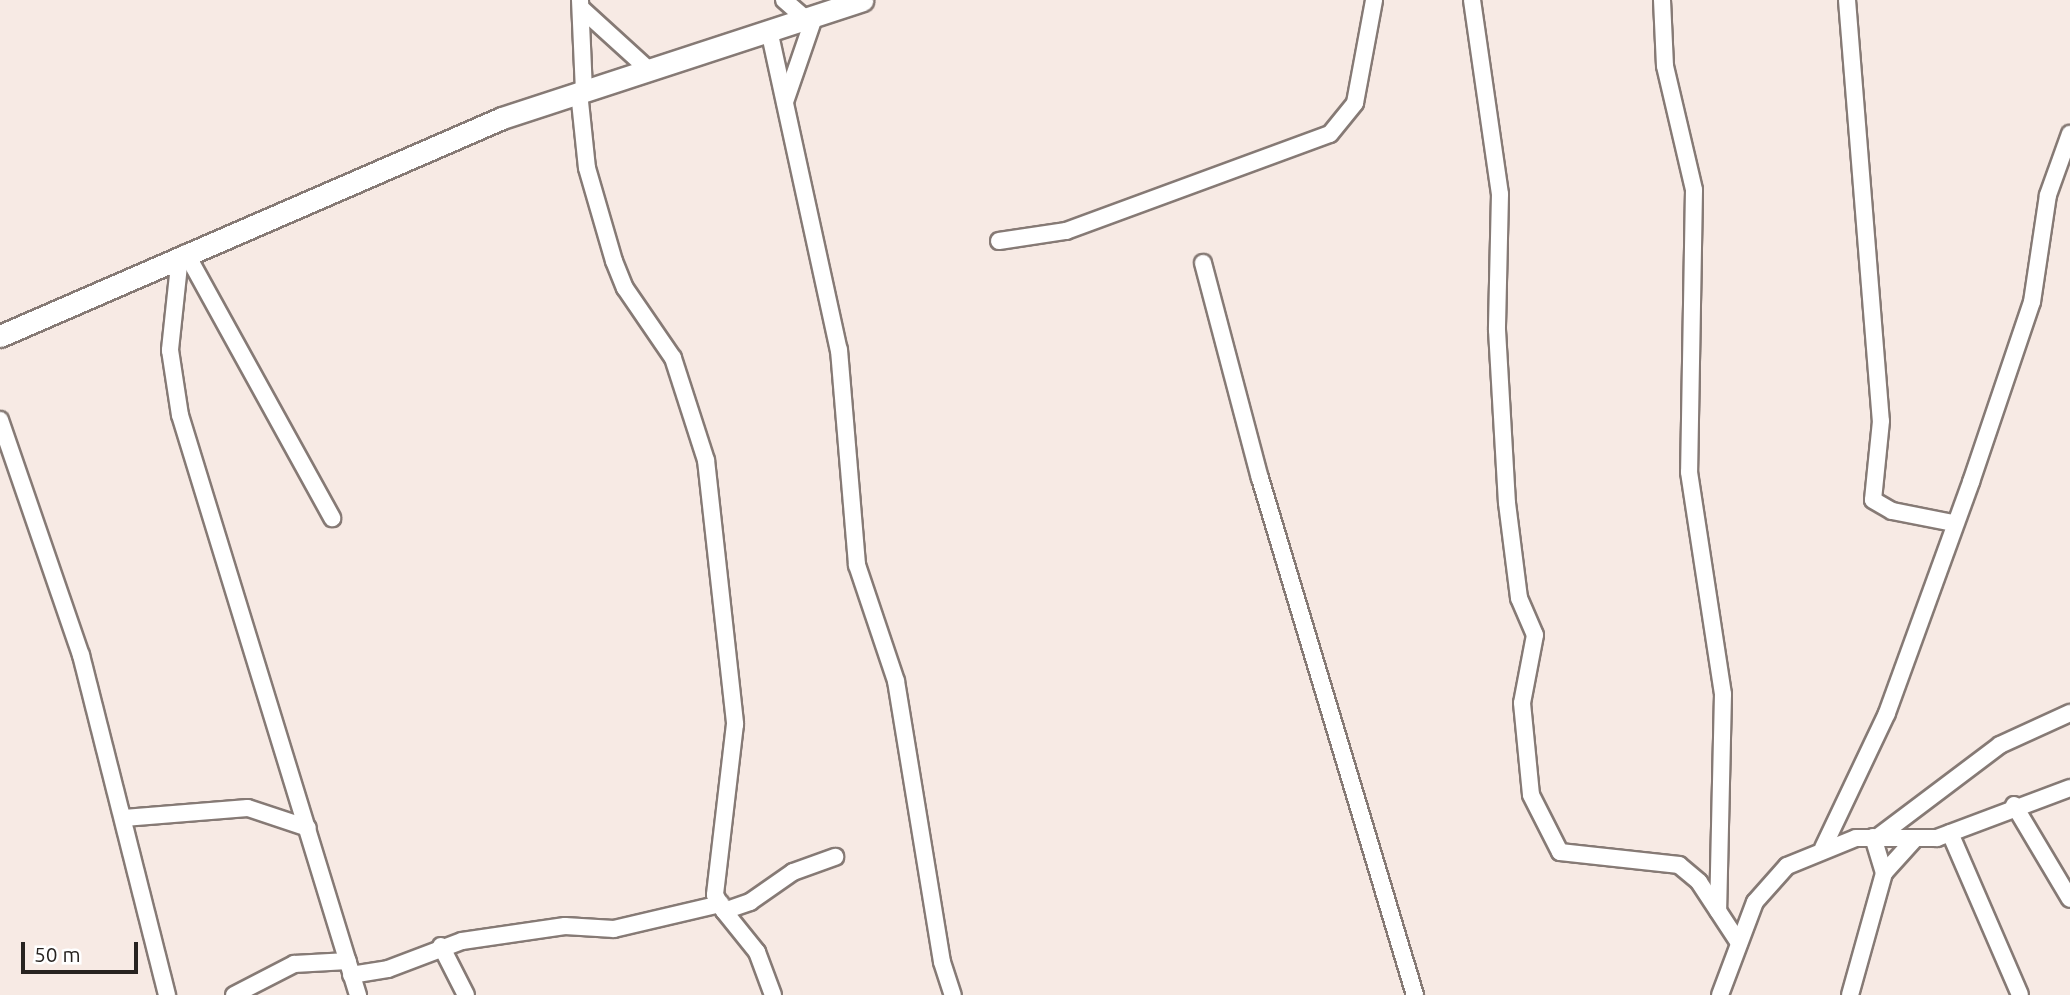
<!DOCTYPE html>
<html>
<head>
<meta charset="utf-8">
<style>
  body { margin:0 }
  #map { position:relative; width:2070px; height:995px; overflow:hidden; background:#f7eae4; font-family:Ubuntu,sans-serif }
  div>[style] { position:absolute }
  .roads { filter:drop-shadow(2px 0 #867a75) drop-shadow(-2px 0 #867a75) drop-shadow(0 2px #867a75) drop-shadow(0 -2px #867a75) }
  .minor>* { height:16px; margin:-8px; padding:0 8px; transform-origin:8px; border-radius:8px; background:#fff }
  .major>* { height:21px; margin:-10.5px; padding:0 10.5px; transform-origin:10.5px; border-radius:10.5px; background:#fff }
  span { translate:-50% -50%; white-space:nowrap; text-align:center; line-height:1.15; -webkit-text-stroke:5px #fff; paint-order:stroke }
  .scale { position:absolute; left:21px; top:942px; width:117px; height:32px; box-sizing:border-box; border:4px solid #272320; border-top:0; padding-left:9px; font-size:21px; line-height:24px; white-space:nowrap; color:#272320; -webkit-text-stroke:5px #fff; paint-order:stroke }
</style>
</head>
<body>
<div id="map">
  <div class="roads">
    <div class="minor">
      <i style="left:580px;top:0;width:91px;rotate:87.5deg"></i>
      <i style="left:784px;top:0;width:28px;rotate:41deg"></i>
      <i style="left:1472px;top:0;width:196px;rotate:81.8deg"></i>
      <i style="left:1500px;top:194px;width:136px;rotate:91.3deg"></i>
      <i style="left:1497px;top:330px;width:173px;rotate:86.7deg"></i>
      <i style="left:1507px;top:503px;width:96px;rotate:82.8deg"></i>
      <i style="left:1519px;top:598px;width:40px;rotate:66.6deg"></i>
      <i style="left:1535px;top:635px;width:69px;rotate:100.8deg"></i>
      <i style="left:1522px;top:703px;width:92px;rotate:84.4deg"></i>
      <i style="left:1531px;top:795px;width:64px;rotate:63deg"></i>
      <i style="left:1560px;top:852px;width:120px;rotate:6.2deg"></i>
      <i style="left:1679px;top:865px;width:26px;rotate:40deg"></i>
      <i style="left:1699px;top:882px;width:73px;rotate:56.7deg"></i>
      <i style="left:1662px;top:0;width:66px;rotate:87.4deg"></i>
      <i style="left:1665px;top:66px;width:127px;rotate:76.8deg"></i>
      <i style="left:1694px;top:190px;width:282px;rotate:91deg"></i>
      <i style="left:1689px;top:472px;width:225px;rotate:81.3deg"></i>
      <i style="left:1723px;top:694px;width:217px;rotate:91.3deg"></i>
      <i style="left:1847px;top:0;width:422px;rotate:85.4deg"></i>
      <i style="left:1881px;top:421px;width:79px;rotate:95.8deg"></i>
      <i style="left:1873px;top:500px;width:22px;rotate:30deg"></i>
      <i style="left:1892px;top:511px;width:62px;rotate:11.1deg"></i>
      <i style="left:583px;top:10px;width:89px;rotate:42.3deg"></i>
      <i style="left:769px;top:30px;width:328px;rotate:77.7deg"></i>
      <i style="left:839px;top:350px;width:216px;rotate:85.2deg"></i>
      <i style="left:857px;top:565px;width:122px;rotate:71.4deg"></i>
      <i style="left:896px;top:681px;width:285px;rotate:80.7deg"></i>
      <i style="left:942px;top:962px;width:35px;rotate:72deg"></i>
      <i style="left:579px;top:92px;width:76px;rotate:84deg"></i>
      <i style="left:587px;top:168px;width:97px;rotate:73.8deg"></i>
      <i style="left:614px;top:261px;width:29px;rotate:68deg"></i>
      <i style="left:625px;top:288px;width:85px;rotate:55.6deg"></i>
      <i style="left:673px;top:358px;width:107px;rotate:72.1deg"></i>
      <i style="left:706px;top:460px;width:266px;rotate:83.7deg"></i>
      <i style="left:735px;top:724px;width:172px;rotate:96.7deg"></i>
      <i style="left:715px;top:895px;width:18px;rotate:61deg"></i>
      <i style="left:724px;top:911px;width:28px;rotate:-19deg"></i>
      <i style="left:750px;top:902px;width:52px;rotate:-34.9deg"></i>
      <i style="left:793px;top:872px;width:45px;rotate:-19.7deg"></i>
      <i style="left:785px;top:102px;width:92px;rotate:-71deg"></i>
      <i style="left:999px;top:241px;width:68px;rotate:-8.5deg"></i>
      <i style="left:1066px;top:231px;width:281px;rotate:-20.2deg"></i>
      <i style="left:1330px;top:134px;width:40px;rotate:-51deg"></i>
      <i style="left:1355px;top:103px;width:105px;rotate:-79.5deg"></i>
      <i style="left:186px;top:253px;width:303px;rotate:61.1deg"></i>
      <i style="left:180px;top:256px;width:95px;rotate:96.1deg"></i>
      <i style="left:170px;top:350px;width:66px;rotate:81.3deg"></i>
      <i style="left:180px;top:415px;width:607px;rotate:72.94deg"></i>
      <i style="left:1203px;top:263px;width:222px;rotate:75.2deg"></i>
      <i style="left:1260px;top:478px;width:540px;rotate:73.31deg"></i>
      <i style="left:0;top:420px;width:249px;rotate:71deg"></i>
      <i style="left:81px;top:655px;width:351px;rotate:75.8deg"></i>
      <i style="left:2014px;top:805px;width:109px;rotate:59.2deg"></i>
      <i style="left:124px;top:818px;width:124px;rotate:-4.6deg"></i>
      <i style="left:248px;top:808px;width:63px;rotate:18.4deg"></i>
      <i style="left:1950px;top:833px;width:176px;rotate:66.6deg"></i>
      <i style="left:1873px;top:837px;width:38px;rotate:73deg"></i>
      <i style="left:1878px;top:837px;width:153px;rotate:-37deg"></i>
      <i style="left:2000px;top:745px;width:77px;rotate:-24.6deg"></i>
      <i style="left:1823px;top:848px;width:149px;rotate:-64.6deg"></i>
      <i style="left:1887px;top:713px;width:246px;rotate:-70deg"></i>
      <i style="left:1971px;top:482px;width:190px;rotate:-71.3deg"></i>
      <i style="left:2032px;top:302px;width:108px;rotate:-81.5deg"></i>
      <i style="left:2048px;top:195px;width:65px;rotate:-70.2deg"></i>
      <i style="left:724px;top:911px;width:53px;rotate:51.2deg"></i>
      <i style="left:757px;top:952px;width:46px;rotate:69.6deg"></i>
      <i style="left:441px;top:946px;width:55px;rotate:63deg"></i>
      <i style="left:351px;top:975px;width:37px;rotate:-9deg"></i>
      <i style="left:388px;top:969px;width:79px;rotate:-20.7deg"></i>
      <i style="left:462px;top:941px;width:104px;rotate:-8.3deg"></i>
      <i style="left:565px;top:926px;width:49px;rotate:3.5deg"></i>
      <i style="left:614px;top:929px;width:110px;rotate:-13.2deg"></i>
      <i style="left:234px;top:995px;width:68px;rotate:-27.3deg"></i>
      <i style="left:294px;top:964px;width:54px;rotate:-3.2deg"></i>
      <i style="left:1720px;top:995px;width:99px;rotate:-69.4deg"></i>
      <i style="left:1755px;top:902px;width:48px;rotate:-48.4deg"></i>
      <i style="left:1787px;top:866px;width:74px;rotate:-22.1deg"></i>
      <i style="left:1856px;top:838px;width:81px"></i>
      <i style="left:1937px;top:838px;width:142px;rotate:-20.6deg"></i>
      <i style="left:1850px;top:995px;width:127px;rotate:-74.4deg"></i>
      <i style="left:1884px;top:873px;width:45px;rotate:-47.7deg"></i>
    </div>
    <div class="major">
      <i style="left:0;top:336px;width:547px;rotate:-23.47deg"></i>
      <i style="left:502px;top:118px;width:379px;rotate:-18.1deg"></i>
    </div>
  </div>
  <div class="scale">50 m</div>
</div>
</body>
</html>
